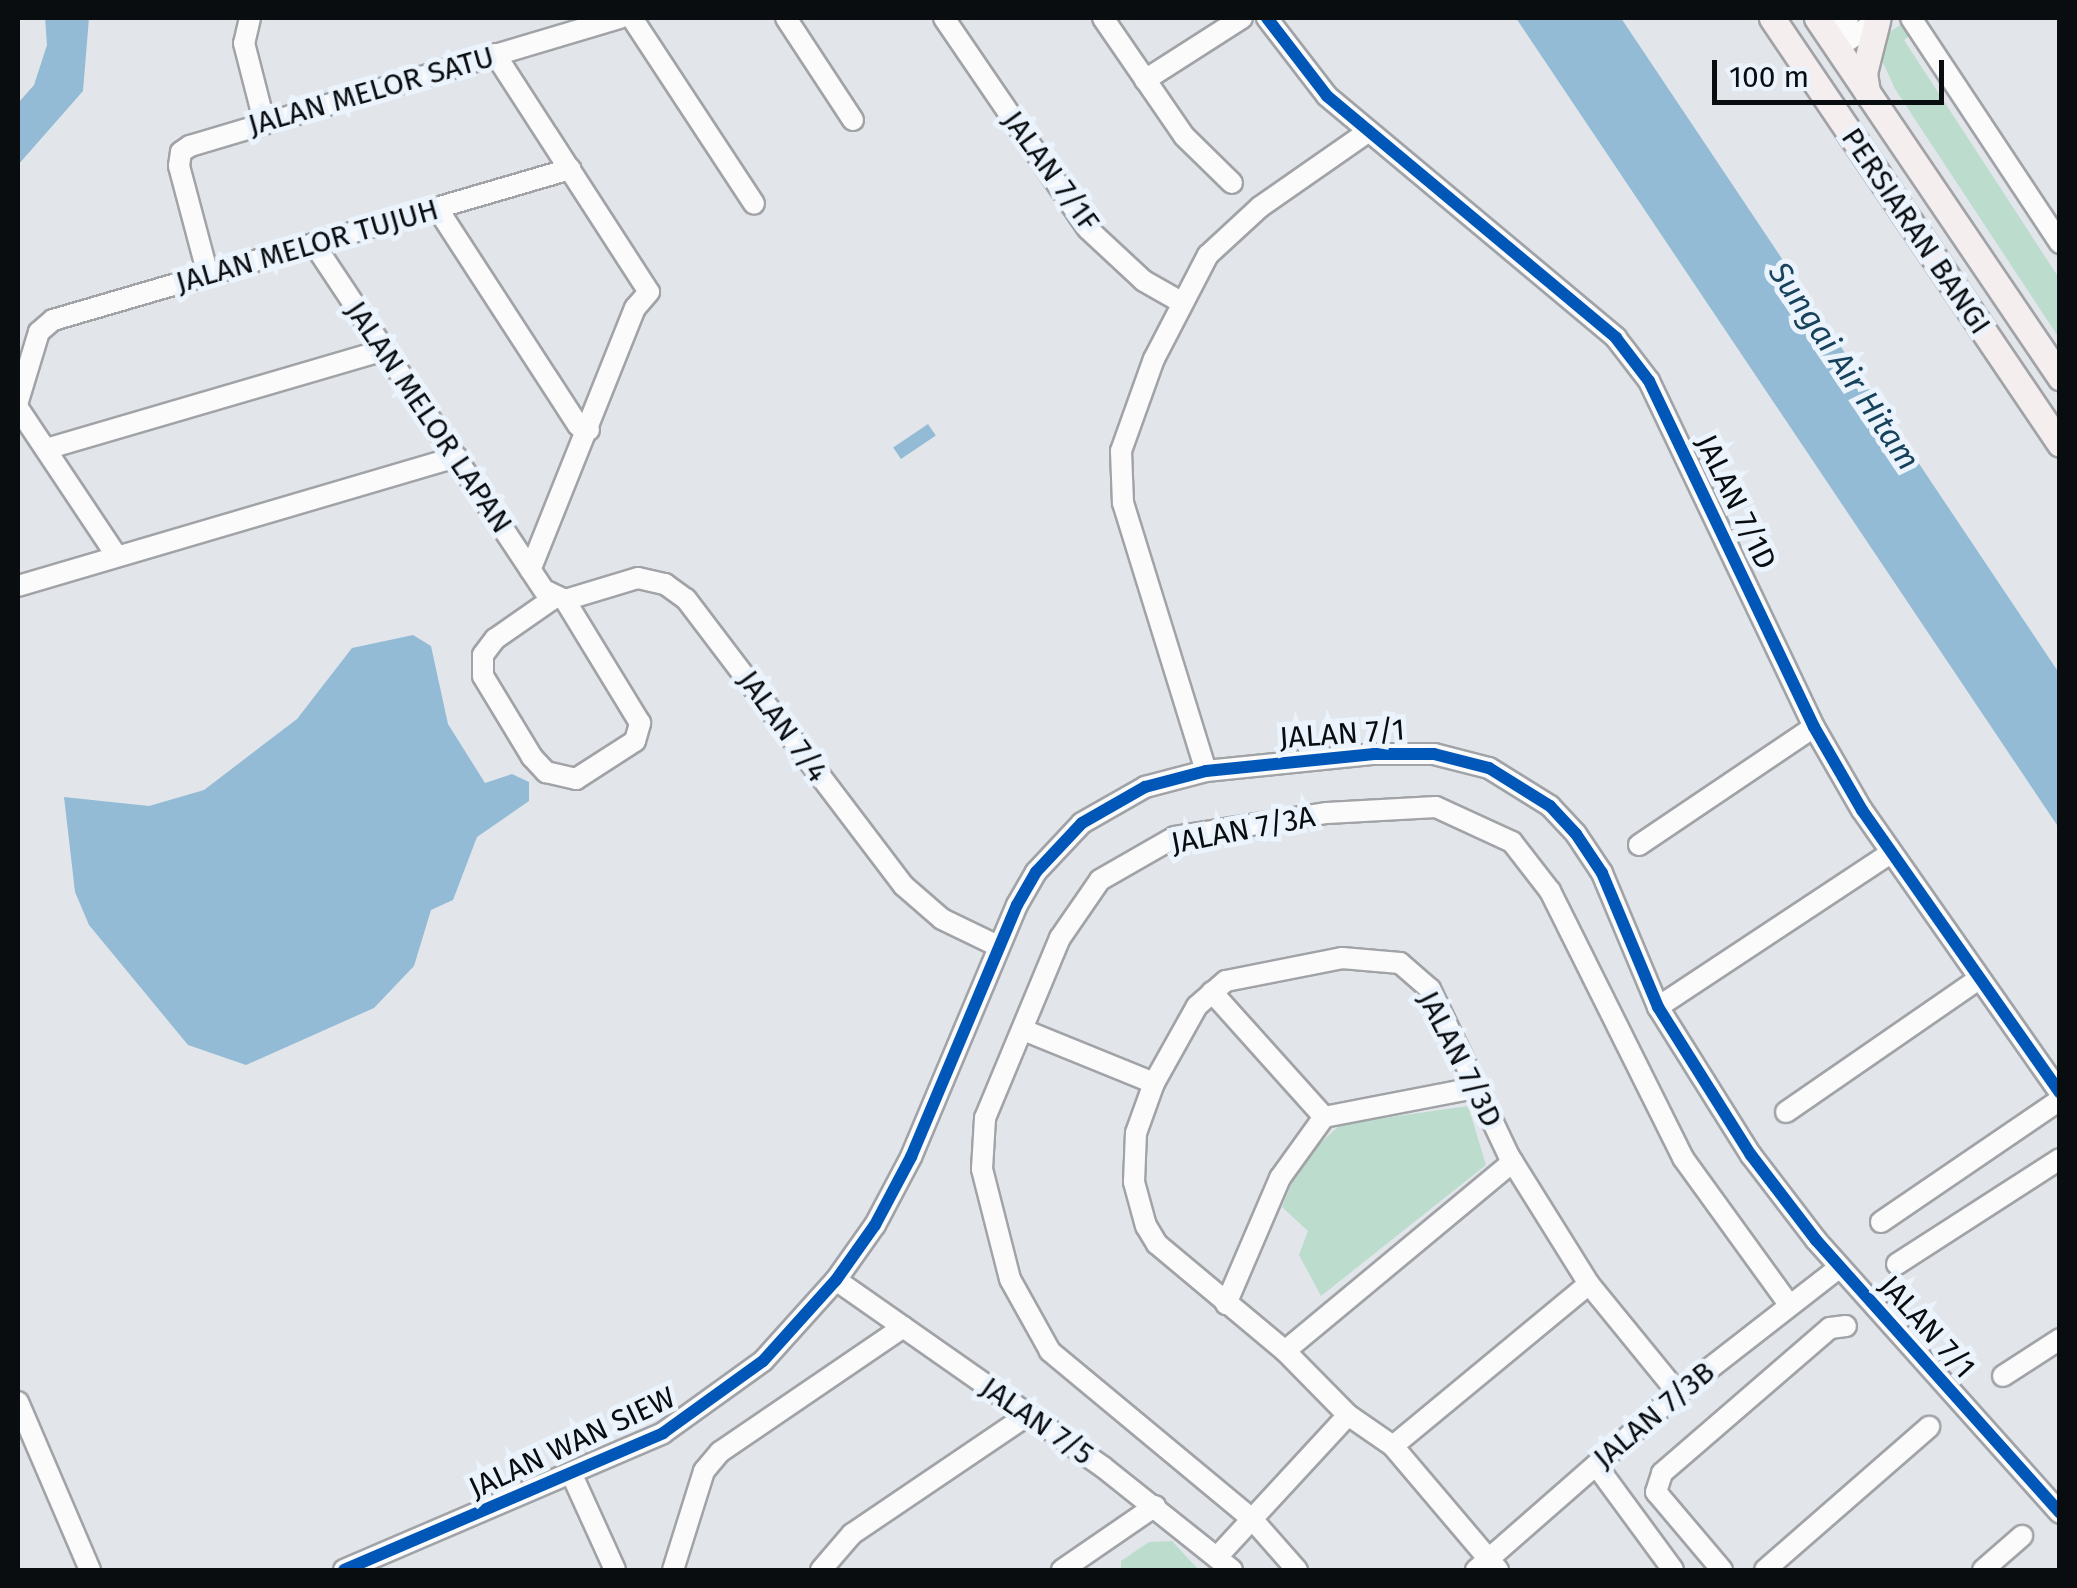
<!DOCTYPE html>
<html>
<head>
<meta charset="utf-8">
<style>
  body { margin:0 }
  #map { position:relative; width:2077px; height:1588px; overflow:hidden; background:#e2e6eb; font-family:"Fira Sans",sans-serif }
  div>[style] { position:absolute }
  .green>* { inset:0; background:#bcdccd }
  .water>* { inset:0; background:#93bbd5; transform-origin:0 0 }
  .roads { filter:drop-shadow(2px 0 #a1a3a7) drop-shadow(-2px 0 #a1a3a7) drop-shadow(0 2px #a1a3a7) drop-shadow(0 -2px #a1a3a7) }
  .minor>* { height:20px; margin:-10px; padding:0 10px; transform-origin:10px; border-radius:10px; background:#fbfbfc }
  .major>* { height:25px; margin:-12.5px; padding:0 12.5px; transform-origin:12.5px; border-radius:12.5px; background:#f4eeef }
  .cycleway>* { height:12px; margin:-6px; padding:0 6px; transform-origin:6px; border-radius:6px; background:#0057b8 }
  span { translate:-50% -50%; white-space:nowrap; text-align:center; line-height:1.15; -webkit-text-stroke:10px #ebf3fd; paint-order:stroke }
  .street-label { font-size:30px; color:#0a0d10 }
  .water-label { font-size:32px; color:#17425c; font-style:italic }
  .frame { position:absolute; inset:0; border:20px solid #0a0d10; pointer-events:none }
  .scale { position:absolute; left:1712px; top:60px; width:232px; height:45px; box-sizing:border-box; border:5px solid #0a0d10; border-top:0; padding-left:12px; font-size:30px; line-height:35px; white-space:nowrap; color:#0a0d10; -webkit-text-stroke:8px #ebf3fd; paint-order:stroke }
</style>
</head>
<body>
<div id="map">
  <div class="green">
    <i style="clip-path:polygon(1904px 22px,1912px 34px,1904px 40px,2059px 278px,2059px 338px,1895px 89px,1880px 56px,1883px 37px)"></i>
    <i style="clip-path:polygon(1468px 1106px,1486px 1165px,1321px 1296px,1299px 1255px,1308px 1231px,1282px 1207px,1301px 1161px,1341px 1124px)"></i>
    <i style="clip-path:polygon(1172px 1541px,1199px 1570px,1121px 1570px,1121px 1561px,1149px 1542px)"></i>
  </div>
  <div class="water">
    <i style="clip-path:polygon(45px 18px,89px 18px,83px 91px,18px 165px,18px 103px,34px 85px,47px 45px)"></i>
    <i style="clip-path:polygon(1516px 18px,1621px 18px,2059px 673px,2059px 828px)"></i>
    <i style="left:928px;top:424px;width:14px;height:42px;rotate:56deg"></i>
    <i style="clip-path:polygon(413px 635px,431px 646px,448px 724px,485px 783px,512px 774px,529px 782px,529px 801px,477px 837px,453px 900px,431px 910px,414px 966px,374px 1008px,246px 1065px,188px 1045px,89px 925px,75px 892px,64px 797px,149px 806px,204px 790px,297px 719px,352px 648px)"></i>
  </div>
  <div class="roads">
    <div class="minor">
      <i style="left:250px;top:18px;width:26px;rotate:103deg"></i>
      <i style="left:244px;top:43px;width:81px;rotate:75.6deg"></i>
      <i style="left:632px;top:18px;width:222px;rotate:56.7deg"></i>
      <i style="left:786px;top:18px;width:122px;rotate:56.7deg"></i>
      <i style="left:944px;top:18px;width:255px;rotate:55.7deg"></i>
      <i style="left:1088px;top:229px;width:76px;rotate:42.9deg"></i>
      <i style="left:1144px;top:281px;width:43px;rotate:29.6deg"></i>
      <i style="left:1103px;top:18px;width:143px;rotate:55.5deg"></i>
      <i style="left:1184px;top:136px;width:67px;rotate:44.4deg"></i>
      <i style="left:1267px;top:18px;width:98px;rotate:52.4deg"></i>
      <i style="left:1327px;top:96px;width:377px;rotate:39.9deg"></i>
      <i style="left:1616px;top:338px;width:54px;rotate:52.5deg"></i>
      <i style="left:1649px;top:381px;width:383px;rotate:64.5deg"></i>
      <i style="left:1814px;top:727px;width:96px;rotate:60deg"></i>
      <i style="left:1862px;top:810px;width:345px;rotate:55deg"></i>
      <i style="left:1911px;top:18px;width:270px;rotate:56.5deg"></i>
      <i style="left:1826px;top:32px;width:26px;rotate:-32deg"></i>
      <i style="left:1837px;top:48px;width:53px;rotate:-34.3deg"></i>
      <i style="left:495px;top:54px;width:283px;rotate:57.1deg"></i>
      <i style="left:649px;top:292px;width:21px;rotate:131deg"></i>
      <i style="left:635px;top:308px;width:282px;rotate:111.8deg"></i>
      <i style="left:1145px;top:80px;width:115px;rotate:-32.6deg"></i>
      <i style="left:437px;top:208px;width:259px;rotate:57deg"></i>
      <i style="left:578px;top:425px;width:12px;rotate:24deg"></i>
      <i style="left:314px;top:244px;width:415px;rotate:56.4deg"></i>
      <i style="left:544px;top:590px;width:23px;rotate:25deg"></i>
      <i style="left:565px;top:600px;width:76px;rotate:-16.8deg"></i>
      <i style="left:638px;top:578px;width:28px;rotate:13deg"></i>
      <i style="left:665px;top:584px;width:26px;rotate:36deg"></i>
      <i style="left:686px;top:599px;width:360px;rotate:52.8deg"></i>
      <i style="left:904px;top:886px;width:50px;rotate:41deg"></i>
      <i style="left:942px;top:919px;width:62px;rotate:25.7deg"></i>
      <i style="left:208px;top:275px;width:113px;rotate:-104.9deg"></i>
      <i style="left:179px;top:166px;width:14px;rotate:-82deg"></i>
      <i style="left:181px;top:152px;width:11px;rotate:-34deg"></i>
      <i style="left:190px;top:146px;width:449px;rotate:-16.6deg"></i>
      <i style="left:18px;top:401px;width:72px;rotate:-73.1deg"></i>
      <i style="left:39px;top:332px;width:18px;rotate:-41deg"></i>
      <i style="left:53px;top:320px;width:539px;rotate:-16.28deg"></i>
      <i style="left:18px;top:408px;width:177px;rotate:56.3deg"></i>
      <i style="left:46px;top:449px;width:352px;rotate:-16.3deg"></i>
      <i style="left:18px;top:586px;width:457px;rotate:-16.4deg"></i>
      <i style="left:554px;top:598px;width:72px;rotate:145.2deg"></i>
      <i style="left:495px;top:639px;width:20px;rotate:127deg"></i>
      <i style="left:483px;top:655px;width:21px;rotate:90deg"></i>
      <i style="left:483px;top:676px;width:95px;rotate:58.8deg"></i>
      <i style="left:532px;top:757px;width:21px;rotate:47deg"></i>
      <i style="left:546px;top:772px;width:31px;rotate:13deg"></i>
      <i style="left:576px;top:779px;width:70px;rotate:-32.8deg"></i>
      <i style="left:635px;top:741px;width:19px;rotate:-74deg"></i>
      <i style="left:640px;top:723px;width:144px;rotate:-121.4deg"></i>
      <i style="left:1206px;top:771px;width:281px;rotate:-107.2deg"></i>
      <i style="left:1123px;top:503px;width:52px;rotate:-92.2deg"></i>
      <i style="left:1121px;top:451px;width:98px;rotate:-70.3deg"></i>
      <i style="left:1154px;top:359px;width:117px;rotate:-62.6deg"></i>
      <i style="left:1208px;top:255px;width:71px;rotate:-42.7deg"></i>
      <i style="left:1260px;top:207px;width:129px;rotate:-34.9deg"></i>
      <i style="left:1639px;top:845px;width:211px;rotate:-34deg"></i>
      <i style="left:1212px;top:992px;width:168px;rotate:48.1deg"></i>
      <i style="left:1658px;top:1007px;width:279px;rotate:-33.5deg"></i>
      <i style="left:1026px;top:1031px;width:138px;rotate:22.1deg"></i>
      <i style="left:1786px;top:1112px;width:232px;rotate:-34.6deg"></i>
      <i style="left:1881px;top:1222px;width:217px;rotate:-34.3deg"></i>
      <i style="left:1897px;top:1264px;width:194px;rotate:-32.8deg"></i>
      <i style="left:836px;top:1280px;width:326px;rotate:35deg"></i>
      <i style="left:1103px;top:1467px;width:165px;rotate:38.6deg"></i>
      <i style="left:1226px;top:1304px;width:137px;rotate:-66.8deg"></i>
      <i style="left:1280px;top:1178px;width:75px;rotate:-54.2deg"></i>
      <i style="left:1324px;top:1117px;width:154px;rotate:-10.9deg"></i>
      <i style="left:1285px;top:1351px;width:296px;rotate:-39.7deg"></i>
      <i style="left:2003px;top:1376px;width:68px;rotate:-33deg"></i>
      <i style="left:18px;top:1402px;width:183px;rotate:66.8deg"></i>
      <i style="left:1393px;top:1446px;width:254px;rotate:-39.6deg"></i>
      <i style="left:1596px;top:1465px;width:130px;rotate:53.7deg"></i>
      <i style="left:572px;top:1475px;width:104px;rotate:65.6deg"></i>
      <i style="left:1217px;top:1557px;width:193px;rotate:-47.3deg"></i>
      <i style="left:344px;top:1570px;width:347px;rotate:-23.2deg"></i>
      <i style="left:663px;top:1433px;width:123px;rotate:-35.8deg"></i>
      <i style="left:763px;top:1361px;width:109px;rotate:-48deg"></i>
      <i style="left:836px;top:1280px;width:67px;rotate:-54.7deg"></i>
      <i style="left:875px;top:1225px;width:77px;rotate:-62.1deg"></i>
      <i style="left:911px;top:1157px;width:273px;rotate:-67.2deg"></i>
      <i style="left:1017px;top:905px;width:38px;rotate:-60deg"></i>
      <i style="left:1036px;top:872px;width:67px;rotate:-46.8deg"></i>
      <i style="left:1082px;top:823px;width:73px;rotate:-29.7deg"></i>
      <i style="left:1145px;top:787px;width:63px;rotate:-14.7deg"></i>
      <i style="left:1206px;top:771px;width:169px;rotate:-5.8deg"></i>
      <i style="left:1374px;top:754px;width:60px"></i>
      <i style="left:1434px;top:754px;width:57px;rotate:14.3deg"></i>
      <i style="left:1489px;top:768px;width:72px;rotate:31.9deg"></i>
      <i style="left:1550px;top:806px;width:38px;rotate:47deg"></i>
      <i style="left:1576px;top:834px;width:47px;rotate:56.3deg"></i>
      <i style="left:1602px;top:873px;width:145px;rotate:67.3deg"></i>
      <i style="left:1658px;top:1007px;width:175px;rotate:57.9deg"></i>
      <i style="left:1751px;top:1155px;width:107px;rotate:52.6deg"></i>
      <i style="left:1816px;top:1240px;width:366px;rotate:48.2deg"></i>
      <i style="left:673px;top:1570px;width:104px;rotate:-72.6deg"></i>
      <i style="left:704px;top:1471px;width:25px;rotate:-50deg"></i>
      <i style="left:720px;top:1452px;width:222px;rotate:-34.3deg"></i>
      <i style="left:821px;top:1570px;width:48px;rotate:-49.3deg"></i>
      <i style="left:852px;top:1534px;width:212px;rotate:-34.1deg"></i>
      <i style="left:1062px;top:1570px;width:113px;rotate:-34.5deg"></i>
      <i style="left:1297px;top:1570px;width:68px;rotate:-131.4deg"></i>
      <i style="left:1252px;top:1519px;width:263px;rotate:-140.3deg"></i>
      <i style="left:1050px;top:1351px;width:82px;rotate:-119.1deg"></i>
      <i style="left:1010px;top:1279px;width:114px;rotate:-104.3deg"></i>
      <i style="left:982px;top:1169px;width:51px;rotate:-86.6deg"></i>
      <i style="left:985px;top:1118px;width:195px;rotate:-67.4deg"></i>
      <i style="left:1060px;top:938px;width:70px;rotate:-55.4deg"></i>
      <i style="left:1100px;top:880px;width:86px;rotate:-29.8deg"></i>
      <i style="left:1175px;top:837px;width:154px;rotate:-9deg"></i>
      <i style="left:1327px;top:813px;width:109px;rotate:-3.2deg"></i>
      <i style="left:1436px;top:807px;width:84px;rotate:24.7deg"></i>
      <i style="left:1512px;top:842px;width:62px;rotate:52.2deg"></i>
      <i style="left:1550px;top:891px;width:298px;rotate:63.5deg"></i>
      <i style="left:1683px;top:1158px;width:179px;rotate:54.1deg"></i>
      <i style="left:1476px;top:1570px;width:269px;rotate:-41.2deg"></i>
      <i style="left:1678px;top:1393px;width:205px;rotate:-37.9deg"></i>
      <i style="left:1498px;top:1570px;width:162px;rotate:-130.3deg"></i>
      <i style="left:1393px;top:1446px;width:55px;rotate:-145.4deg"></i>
      <i style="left:1348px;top:1415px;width:90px;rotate:-134.5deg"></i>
      <i style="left:1285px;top:1351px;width:167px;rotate:-140.1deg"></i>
      <i style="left:1157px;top:1244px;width:21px;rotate:-121deg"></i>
      <i style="left:1146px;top:1226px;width:46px;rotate:-105.3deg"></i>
      <i style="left:1134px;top:1182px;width:49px;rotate:-87.7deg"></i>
      <i style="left:1136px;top:1133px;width:53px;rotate:-70.2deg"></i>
      <i style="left:1154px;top:1083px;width:88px;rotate:-60.8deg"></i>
      <i style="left:1197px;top:1006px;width:38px;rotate:-41deg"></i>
      <i style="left:1226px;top:981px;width:118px;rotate:-11.2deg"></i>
      <i style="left:1342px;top:958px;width:58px;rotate:4.9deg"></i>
      <i style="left:1400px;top:963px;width:40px;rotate:41deg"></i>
      <i style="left:1430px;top:989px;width:185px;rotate:64.7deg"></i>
      <i style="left:1509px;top:1156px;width:151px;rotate:58deg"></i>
      <i style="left:1589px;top:1284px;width:141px;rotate:50.8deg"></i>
      <i style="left:1722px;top:1570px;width:102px;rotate:-130.2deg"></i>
      <i style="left:1656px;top:1492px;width:20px;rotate:-72deg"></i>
      <i style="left:1662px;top:1473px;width:222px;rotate:-40.8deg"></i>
      <i style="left:1830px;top:1328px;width:16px;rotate:-7deg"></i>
      <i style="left:1765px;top:1570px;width:218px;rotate:-41.1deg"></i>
      <i style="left:1983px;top:1570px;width:52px;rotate:-41.1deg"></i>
    </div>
    <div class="major">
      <i style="left:1772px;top:18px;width:514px;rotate:55.94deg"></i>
      <i style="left:1817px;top:18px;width:434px;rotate:55.9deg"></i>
      <i style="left:1867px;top:92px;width:19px;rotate:-99deg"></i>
      <i style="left:1864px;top:73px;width:54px;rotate:-76deg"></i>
    </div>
  </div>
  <div class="cycleway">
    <i style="left:1267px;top:18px;width:98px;rotate:52.4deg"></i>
    <i style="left:1327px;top:96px;width:377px;rotate:39.9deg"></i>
    <i style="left:1616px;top:338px;width:54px;rotate:52.5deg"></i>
    <i style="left:1649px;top:381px;width:383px;rotate:64.5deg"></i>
    <i style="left:1814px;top:727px;width:96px;rotate:60deg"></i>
    <i style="left:1862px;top:810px;width:345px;rotate:55deg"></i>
    <i style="left:344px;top:1570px;width:347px;rotate:-23.2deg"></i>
    <i style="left:663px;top:1433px;width:123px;rotate:-35.8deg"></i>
    <i style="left:763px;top:1361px;width:109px;rotate:-48deg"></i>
    <i style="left:836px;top:1280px;width:67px;rotate:-54.7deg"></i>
    <i style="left:875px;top:1225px;width:77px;rotate:-62.1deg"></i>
    <i style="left:911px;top:1157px;width:273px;rotate:-67.2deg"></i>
    <i style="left:1017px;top:905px;width:38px;rotate:-60deg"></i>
    <i style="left:1036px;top:872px;width:67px;rotate:-46.8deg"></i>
    <i style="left:1082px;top:823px;width:73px;rotate:-29.7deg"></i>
    <i style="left:1145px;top:787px;width:63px;rotate:-14.7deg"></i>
    <i style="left:1206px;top:771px;width:169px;rotate:-5.8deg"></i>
    <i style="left:1374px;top:754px;width:60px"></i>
    <i style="left:1434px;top:754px;width:57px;rotate:14.3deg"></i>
    <i style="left:1489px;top:768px;width:72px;rotate:31.9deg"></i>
    <i style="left:1550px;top:806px;width:38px;rotate:47deg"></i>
    <i style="left:1576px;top:834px;width:47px;rotate:56.3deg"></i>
    <i style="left:1602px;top:873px;width:145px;rotate:67.3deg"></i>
    <i style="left:1658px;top:1007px;width:175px;rotate:57.9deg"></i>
    <i style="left:1751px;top:1155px;width:107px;rotate:52.6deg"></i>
    <i style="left:1816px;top:1240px;width:366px;rotate:48.2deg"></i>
  </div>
  <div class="street-label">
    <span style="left:371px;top:91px;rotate:-16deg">JALAN MELOR SATU</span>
    <span style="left:1051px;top:171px;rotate:54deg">JALAN 7/1F</span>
    <span style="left:1916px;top:231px;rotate:56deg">PERSIARAN BANGI</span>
    <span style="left:307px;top:246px;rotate:-16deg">JALAN MELOR TUJUH</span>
    <span style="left:429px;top:417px;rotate:56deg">JALAN MELOR LAPAN</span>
    <span style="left:1736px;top:502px;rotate:64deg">JALAN 7/1D</span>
    <span style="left:783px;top:726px;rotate:54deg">JALAN 7/4</span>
    <span style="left:1342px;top:734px;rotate:-4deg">JALAN 7/1</span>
    <span style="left:1243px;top:830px;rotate:-11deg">JALAN 7/3A</span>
    <span style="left:1460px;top:1059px;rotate:63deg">JALAN 7/3D</span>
    <span style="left:1927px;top:1327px;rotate:48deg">JALAN 7/1</span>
    <span style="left:1654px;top:1415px;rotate:-40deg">JALAN 7/3B</span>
    <span style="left:1037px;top:1421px;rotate:35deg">JALAN 7/5</span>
    <span style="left:572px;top:1443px;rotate:-25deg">JALAN WAN SIEW</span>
  </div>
  <div class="water-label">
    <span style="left:1844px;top:366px;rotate:56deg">Sungai Air Hitam</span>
  </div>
  <div class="frame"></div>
  <div class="scale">100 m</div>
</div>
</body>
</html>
